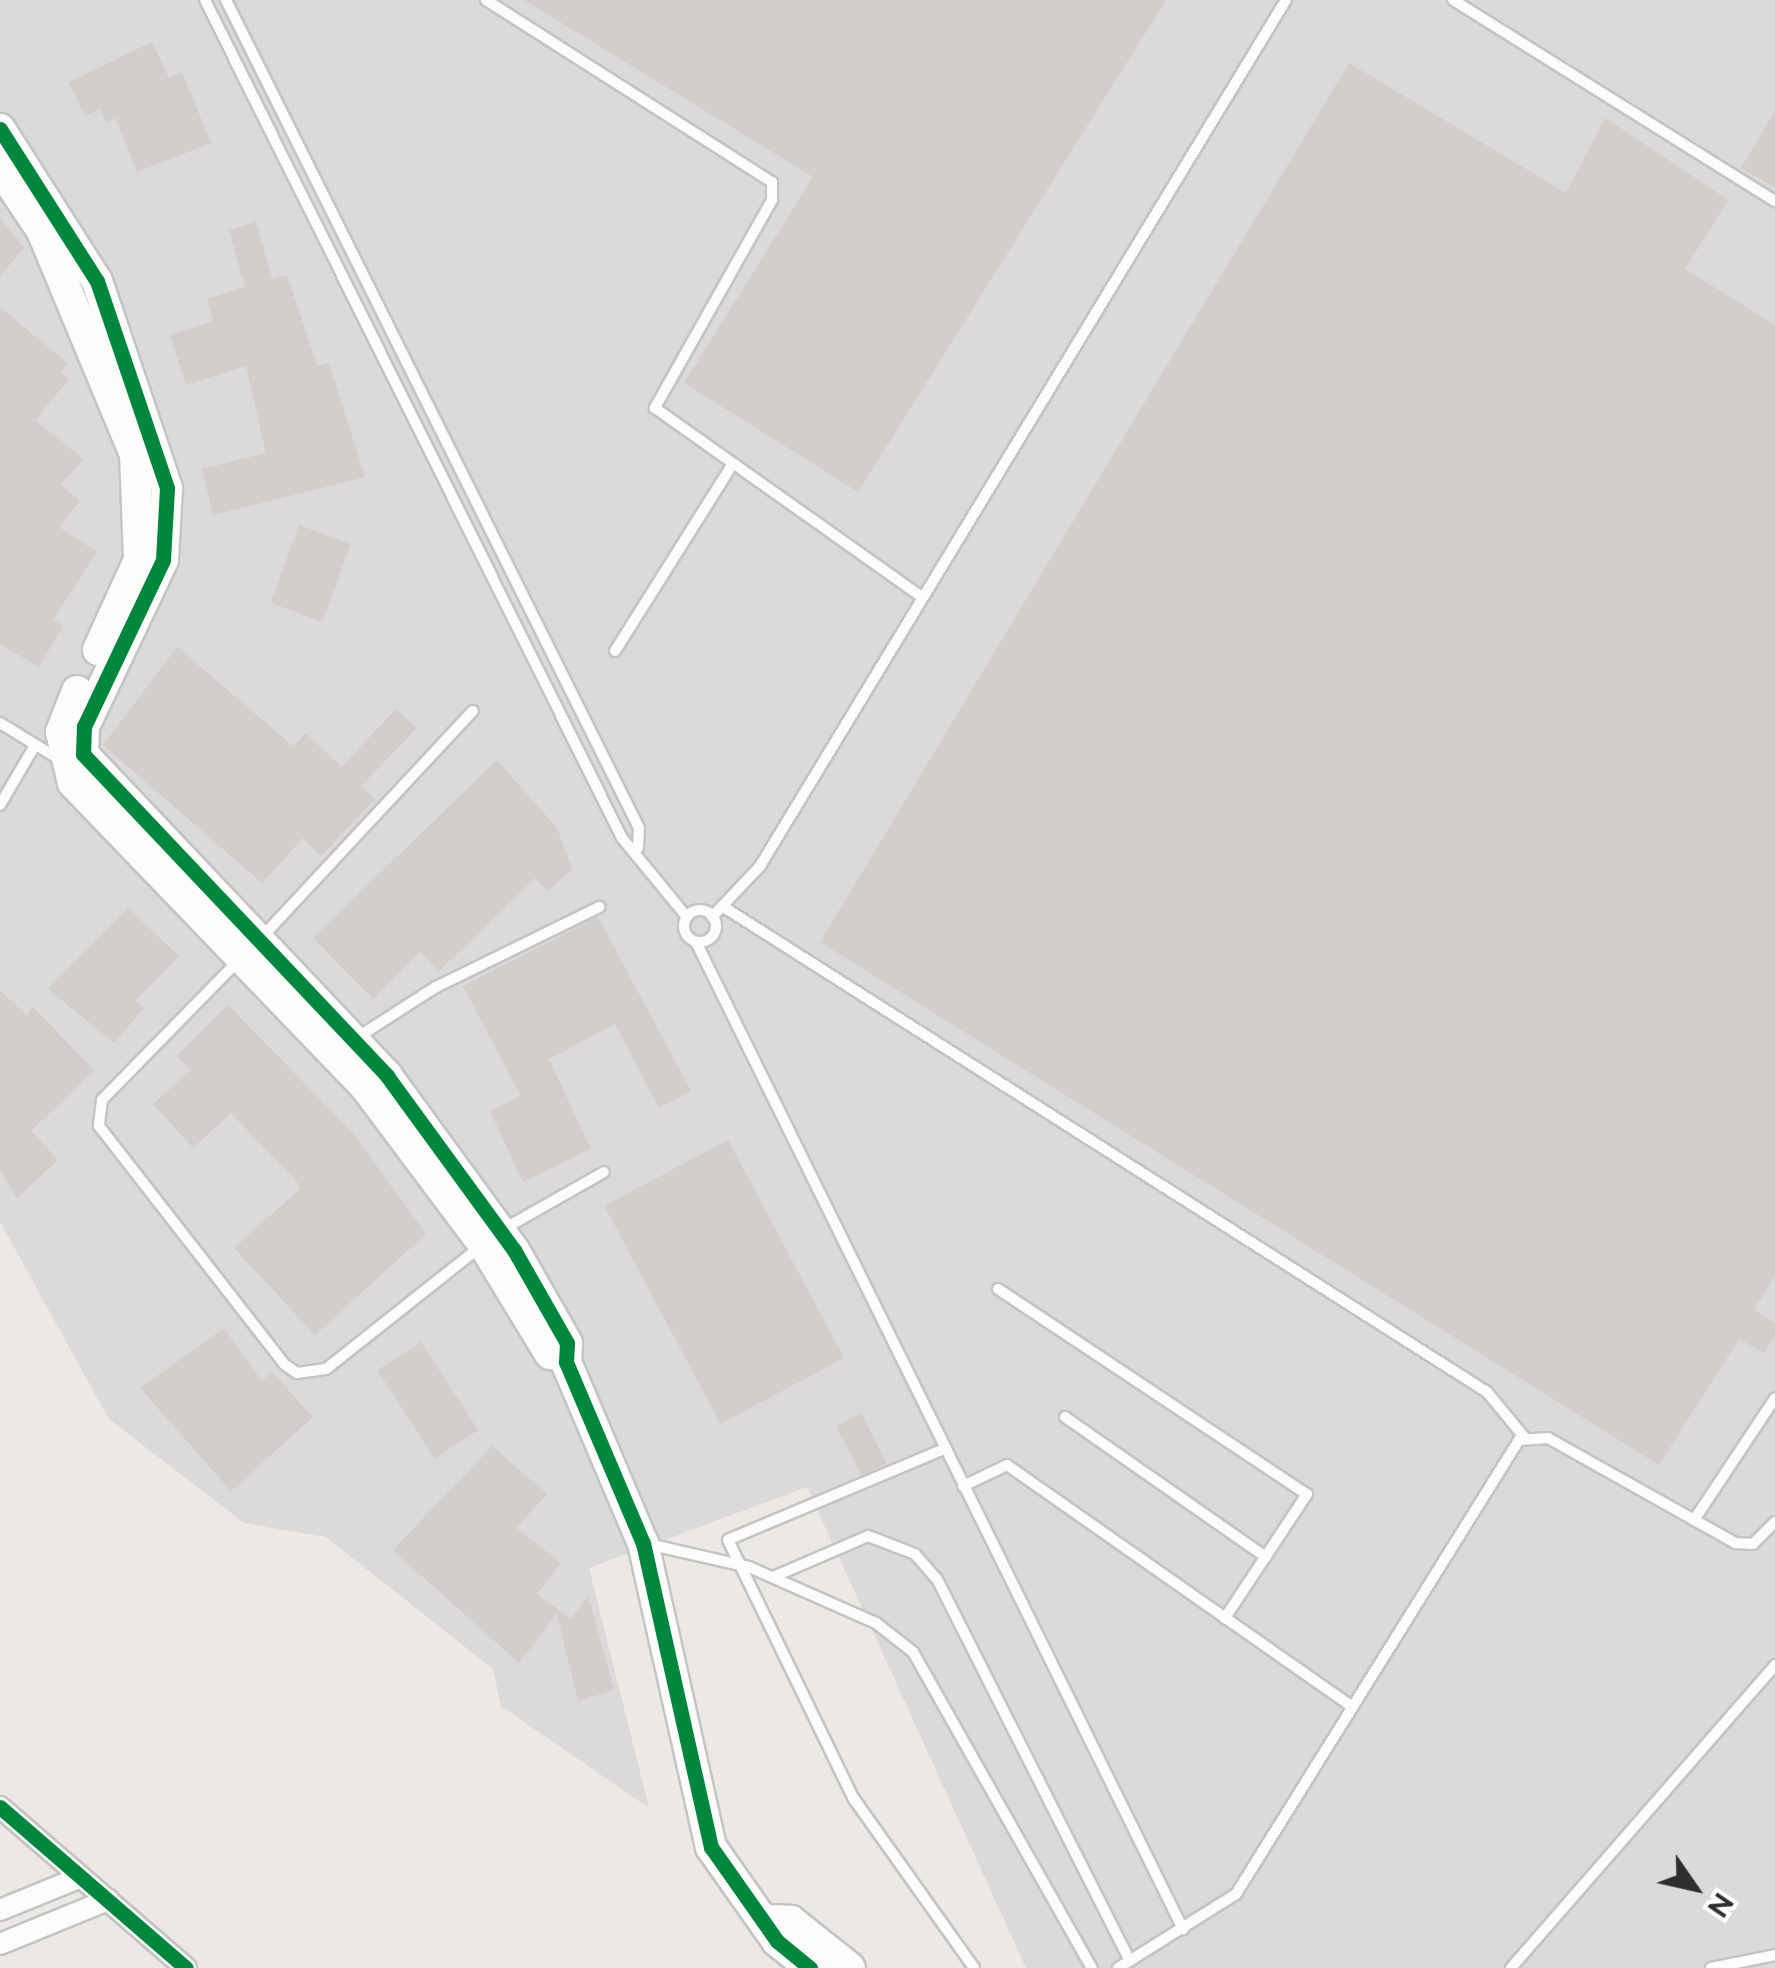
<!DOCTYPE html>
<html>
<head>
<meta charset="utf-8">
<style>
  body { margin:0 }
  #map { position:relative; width:1775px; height:1968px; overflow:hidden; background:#ece8e4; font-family:Raleway,sans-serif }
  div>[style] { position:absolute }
  .industrial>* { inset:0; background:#dcd9db }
  .building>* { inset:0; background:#d1cecb; transform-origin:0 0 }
  .roads { filter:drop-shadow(2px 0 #c5c4c5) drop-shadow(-2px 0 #c5c4c5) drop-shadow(0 2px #c5c4c5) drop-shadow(0 -2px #c5c4c5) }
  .lane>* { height:10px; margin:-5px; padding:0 5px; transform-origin:5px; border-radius:5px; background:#fcfcfb }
  .lane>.ring { margin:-5px; padding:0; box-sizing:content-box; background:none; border:10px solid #fcfcfb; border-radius:50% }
  .street>* { height:20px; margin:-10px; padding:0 10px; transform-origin:10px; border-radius:10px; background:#fcfcfb }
  .secondary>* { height:30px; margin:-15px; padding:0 15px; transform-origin:15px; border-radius:15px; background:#fcfcfb }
  .cycleway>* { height:15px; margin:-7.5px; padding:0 7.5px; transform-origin:7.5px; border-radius:7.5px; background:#00873e }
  span { translate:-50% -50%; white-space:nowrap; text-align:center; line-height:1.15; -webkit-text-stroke:8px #fff; paint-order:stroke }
  .north { position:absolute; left:1645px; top:1838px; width:100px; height:100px; -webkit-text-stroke:8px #fff; paint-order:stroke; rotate:124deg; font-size:28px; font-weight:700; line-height:40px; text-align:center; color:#2e2e2e }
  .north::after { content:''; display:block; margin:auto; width:35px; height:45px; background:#2e2e2e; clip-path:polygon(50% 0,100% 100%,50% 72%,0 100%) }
</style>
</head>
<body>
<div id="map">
  <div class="industrial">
    <i style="clip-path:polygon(0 0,1775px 0,1775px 1968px,1026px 1968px,807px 1487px,589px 1568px,649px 1808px,501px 1706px,493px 1669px,326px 1537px,244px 1523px,109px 1419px,0 1222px)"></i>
  </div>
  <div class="building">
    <i style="clip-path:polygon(524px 0,1166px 0,858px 492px,684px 383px,813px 177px)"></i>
    <i style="clip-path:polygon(152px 42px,169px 78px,182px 72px,211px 143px,137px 172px,116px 118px,106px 123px,100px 109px,85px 116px,69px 82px)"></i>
    <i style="clip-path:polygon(1349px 63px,1566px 193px,1605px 118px,1728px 200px,1685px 269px,1775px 325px,1775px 1275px,1754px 1310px,1775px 1323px,1775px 1336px,1764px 1353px,1739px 1339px,1659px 1465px,820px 942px)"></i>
    <i style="clip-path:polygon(1775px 111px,1775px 188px,1741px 168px)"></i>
    <i style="clip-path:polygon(0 218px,24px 248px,0 276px)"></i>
    <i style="clip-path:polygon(256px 222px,272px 279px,287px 275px,317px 366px,329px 363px,365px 477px,213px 515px,202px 469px,266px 453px,246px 366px,186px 385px,170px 335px,213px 321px,207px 299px,245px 287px,229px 230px)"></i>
    <i style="clip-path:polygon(0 307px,68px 364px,61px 372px,69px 379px,35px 420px,83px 459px,61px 485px,80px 501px,59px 527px,97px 552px,53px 620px,63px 626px,39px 667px,0 644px)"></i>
    <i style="left:299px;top:525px;width:55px;height:83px;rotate:20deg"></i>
    <i style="clip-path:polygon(177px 647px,293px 746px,306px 733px,341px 767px,396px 709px,417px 728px,361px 786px,375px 799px,321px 856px,303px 838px,262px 883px,103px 745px)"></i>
    <i style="clip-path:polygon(497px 760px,557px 828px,572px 869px,548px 891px,535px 878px,439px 971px,420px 952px,373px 999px,313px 938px)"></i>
    <i style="clip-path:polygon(128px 908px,179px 956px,135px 1001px,144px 1008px,114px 1043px,48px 989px)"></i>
    <i style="clip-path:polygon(598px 917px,691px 1091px,659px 1108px,615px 1024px,549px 1059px,591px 1149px,523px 1182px,490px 1111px,521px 1096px,463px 986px)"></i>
    <i style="clip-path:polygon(0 990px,26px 1015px,33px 1007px,94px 1070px,31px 1131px,58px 1160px,17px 1198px,0 1169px)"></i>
    <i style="clip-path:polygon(228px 1005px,353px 1133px,426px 1234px,315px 1335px,234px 1248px,300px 1189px,297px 1182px,231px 1113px,193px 1148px,153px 1104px,191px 1070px,177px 1056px)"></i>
    <i style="left:728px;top:1140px;width:247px;height:140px;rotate:62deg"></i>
    <i style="clip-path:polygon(224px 1328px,262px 1381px,272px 1372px,313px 1417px,231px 1491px,140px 1388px)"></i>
    <i style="left:421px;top:1342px;width:105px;height:52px;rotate:57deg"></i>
    <i style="left:861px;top:1413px;width:57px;height:28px;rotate:63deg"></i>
    <i style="clip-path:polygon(492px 1446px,547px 1494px,516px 1528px,561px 1563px,537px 1594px,571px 1619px,588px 1595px,614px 1690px,578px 1701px,557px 1614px,519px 1663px,393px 1550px)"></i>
  </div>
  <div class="roads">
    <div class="lane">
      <i style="left:205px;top:0;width:936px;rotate:63.54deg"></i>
      <i style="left:622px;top:838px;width:102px;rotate:50.6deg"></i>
      <i style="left:226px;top:0;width:925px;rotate:63.49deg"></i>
      <i style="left:639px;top:828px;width:20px;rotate:93deg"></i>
      <i style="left:486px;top:0;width:339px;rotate:32.5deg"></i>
      <i style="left:772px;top:182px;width:18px;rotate:90deg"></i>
      <i style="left:772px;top:200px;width:239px;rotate:119.4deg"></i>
      <i style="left:655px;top:408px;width:327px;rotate:35.3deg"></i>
      <i style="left:1453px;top:0;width:380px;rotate:32deg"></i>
      <i style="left:615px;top:651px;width:218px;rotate:-57.8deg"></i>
      <i style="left:0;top:723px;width:69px;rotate:31.4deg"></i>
      <i style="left:0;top:805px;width:69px;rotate:-59.7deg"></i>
      <i style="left:722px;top:906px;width:906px;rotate:32.43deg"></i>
      <i style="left:1487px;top:1392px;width:60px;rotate:50.4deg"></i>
      <i class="ring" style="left:684px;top:910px;width:22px;height:22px"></i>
      <i style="left:712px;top:917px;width:70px;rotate:-46.7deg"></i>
      <i style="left:760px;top:866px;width:1013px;rotate:-58.73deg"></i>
      <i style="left:262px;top:937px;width:309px;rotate:-47deg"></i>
      <i style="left:696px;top:942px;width:1101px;rotate:63.74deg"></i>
      <i style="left:239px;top:960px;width:196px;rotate:134.4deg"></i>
      <i style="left:102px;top:1100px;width:26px;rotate:97deg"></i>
      <i style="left:99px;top:1126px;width:301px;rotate:52.1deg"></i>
      <i style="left:284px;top:1364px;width:16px;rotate:35deg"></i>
      <i style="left:297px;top:1373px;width:29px;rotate:-8deg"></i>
      <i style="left:326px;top:1369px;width:198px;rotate:-38.4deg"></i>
      <i style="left:358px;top:1037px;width:93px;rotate:-32.7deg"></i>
      <i style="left:436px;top:987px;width:182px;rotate:-26.1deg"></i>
      <i style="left:502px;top:1230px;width:117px;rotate:-29.6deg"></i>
      <i style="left:998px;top:1289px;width:371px;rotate:33.6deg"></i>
      <i style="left:1307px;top:1494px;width:149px;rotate:123.5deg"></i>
      <i style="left:1065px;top:1417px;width:245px;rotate:34.9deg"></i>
      <i style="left:944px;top:1449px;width:234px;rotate:157.2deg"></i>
      <i style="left:728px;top:1540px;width:288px;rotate:64.1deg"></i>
      <i style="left:854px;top:1799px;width:207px;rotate:54.6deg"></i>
      <i style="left:963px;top:1486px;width:49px;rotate:-25.5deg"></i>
      <i style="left:1007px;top:1465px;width:422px;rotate:35deg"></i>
      <i style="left:1694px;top:1520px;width:146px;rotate:-56.4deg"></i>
      <i style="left:648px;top:1544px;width:104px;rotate:12.8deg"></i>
      <i style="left:749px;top:1567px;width:139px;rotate:23.8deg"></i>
      <i style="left:876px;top:1623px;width:47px;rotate:38.1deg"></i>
      <i style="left:913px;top:1652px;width:363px;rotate:60.5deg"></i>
      <i style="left:773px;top:1577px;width:103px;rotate:-23.3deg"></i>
      <i style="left:868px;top:1536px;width:50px;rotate:21deg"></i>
      <i style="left:915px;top:1554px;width:33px;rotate:49deg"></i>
      <i style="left:937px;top:1579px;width:428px;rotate:63.2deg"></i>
      <i style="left:1118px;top:1968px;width:139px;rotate:-32.1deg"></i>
      <i style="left:1236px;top:1894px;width:535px;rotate:-58.06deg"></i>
      <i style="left:1519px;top:1440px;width:29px;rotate:-4deg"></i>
      <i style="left:1548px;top:1438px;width:214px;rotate:29.3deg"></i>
      <i style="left:1735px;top:1543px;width:18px;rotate:3deg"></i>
      <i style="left:1753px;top:1544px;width:31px;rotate:-45deg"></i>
      <i style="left:1511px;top:1968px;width:402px;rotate:-48.9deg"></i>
      <i style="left:1711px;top:1968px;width:65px;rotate:-11.5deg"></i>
    </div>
    <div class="street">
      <i style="left:0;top:1807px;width:246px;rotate:40.9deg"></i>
      <i style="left:0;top:1910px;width:87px;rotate:-22.2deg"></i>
      <i style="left:0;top:1944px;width:117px;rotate:-22.2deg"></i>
    </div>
    <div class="secondary">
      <i style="left:0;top:129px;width:180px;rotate:57.5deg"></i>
      <i style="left:97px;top:281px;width:219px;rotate:71.3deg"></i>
      <i style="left:167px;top:488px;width:72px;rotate:93.2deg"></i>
      <i style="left:163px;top:560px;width:184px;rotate:115.4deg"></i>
      <i style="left:84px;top:726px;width:28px;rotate:92deg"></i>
      <i style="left:83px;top:754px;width:443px;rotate:46.6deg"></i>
      <i style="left:387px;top:1076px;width:215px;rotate:53.9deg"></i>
      <i style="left:514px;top:1250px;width:107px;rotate:60.3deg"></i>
      <i style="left:567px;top:1343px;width:19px;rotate:93deg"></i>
      <i style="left:566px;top:1362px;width:197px;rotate:67deg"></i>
      <i style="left:643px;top:1543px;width:312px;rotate:77.4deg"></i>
      <i style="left:711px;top:1847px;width:115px;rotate:54.9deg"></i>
      <i style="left:777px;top:1941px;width:43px;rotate:39.3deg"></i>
      <i style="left:0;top:168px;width:76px;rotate:56.3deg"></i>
      <i style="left:42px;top:231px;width:242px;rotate:67.4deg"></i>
      <i style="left:135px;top:454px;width:106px;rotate:87.8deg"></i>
      <i style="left:139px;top:560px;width:99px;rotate:114.5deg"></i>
      <i style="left:77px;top:691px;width:44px;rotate:111.3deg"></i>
      <i style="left:61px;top:732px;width:52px;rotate:76.8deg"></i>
      <i style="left:73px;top:783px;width:424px;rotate:46.1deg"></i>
      <i style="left:367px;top:1089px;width:194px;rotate:53.2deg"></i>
      <i style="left:483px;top:1244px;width:129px;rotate:58.7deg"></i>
      <i style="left:767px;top:1920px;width:24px;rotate:2deg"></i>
      <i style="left:791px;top:1921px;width:75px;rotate:38.5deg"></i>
    </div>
  </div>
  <div class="cycleway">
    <i style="left:0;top:129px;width:180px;rotate:57.5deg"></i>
    <i style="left:97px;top:281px;width:219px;rotate:71.3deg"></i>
    <i style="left:167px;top:488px;width:72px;rotate:93.2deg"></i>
    <i style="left:163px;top:560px;width:184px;rotate:115.4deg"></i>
    <i style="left:84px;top:726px;width:28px;rotate:92deg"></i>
    <i style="left:83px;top:754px;width:443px;rotate:46.6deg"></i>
    <i style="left:387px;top:1076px;width:215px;rotate:53.9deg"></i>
    <i style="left:514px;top:1250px;width:107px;rotate:60.3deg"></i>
    <i style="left:567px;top:1343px;width:19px;rotate:93deg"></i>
    <i style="left:566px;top:1362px;width:197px;rotate:67deg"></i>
    <i style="left:643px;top:1543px;width:312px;rotate:77.4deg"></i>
    <i style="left:711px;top:1847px;width:115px;rotate:54.9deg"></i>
    <i style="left:777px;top:1941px;width:43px;rotate:39.3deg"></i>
    <i style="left:0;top:1807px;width:246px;rotate:40.9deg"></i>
  </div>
  <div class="north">N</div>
</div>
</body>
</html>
